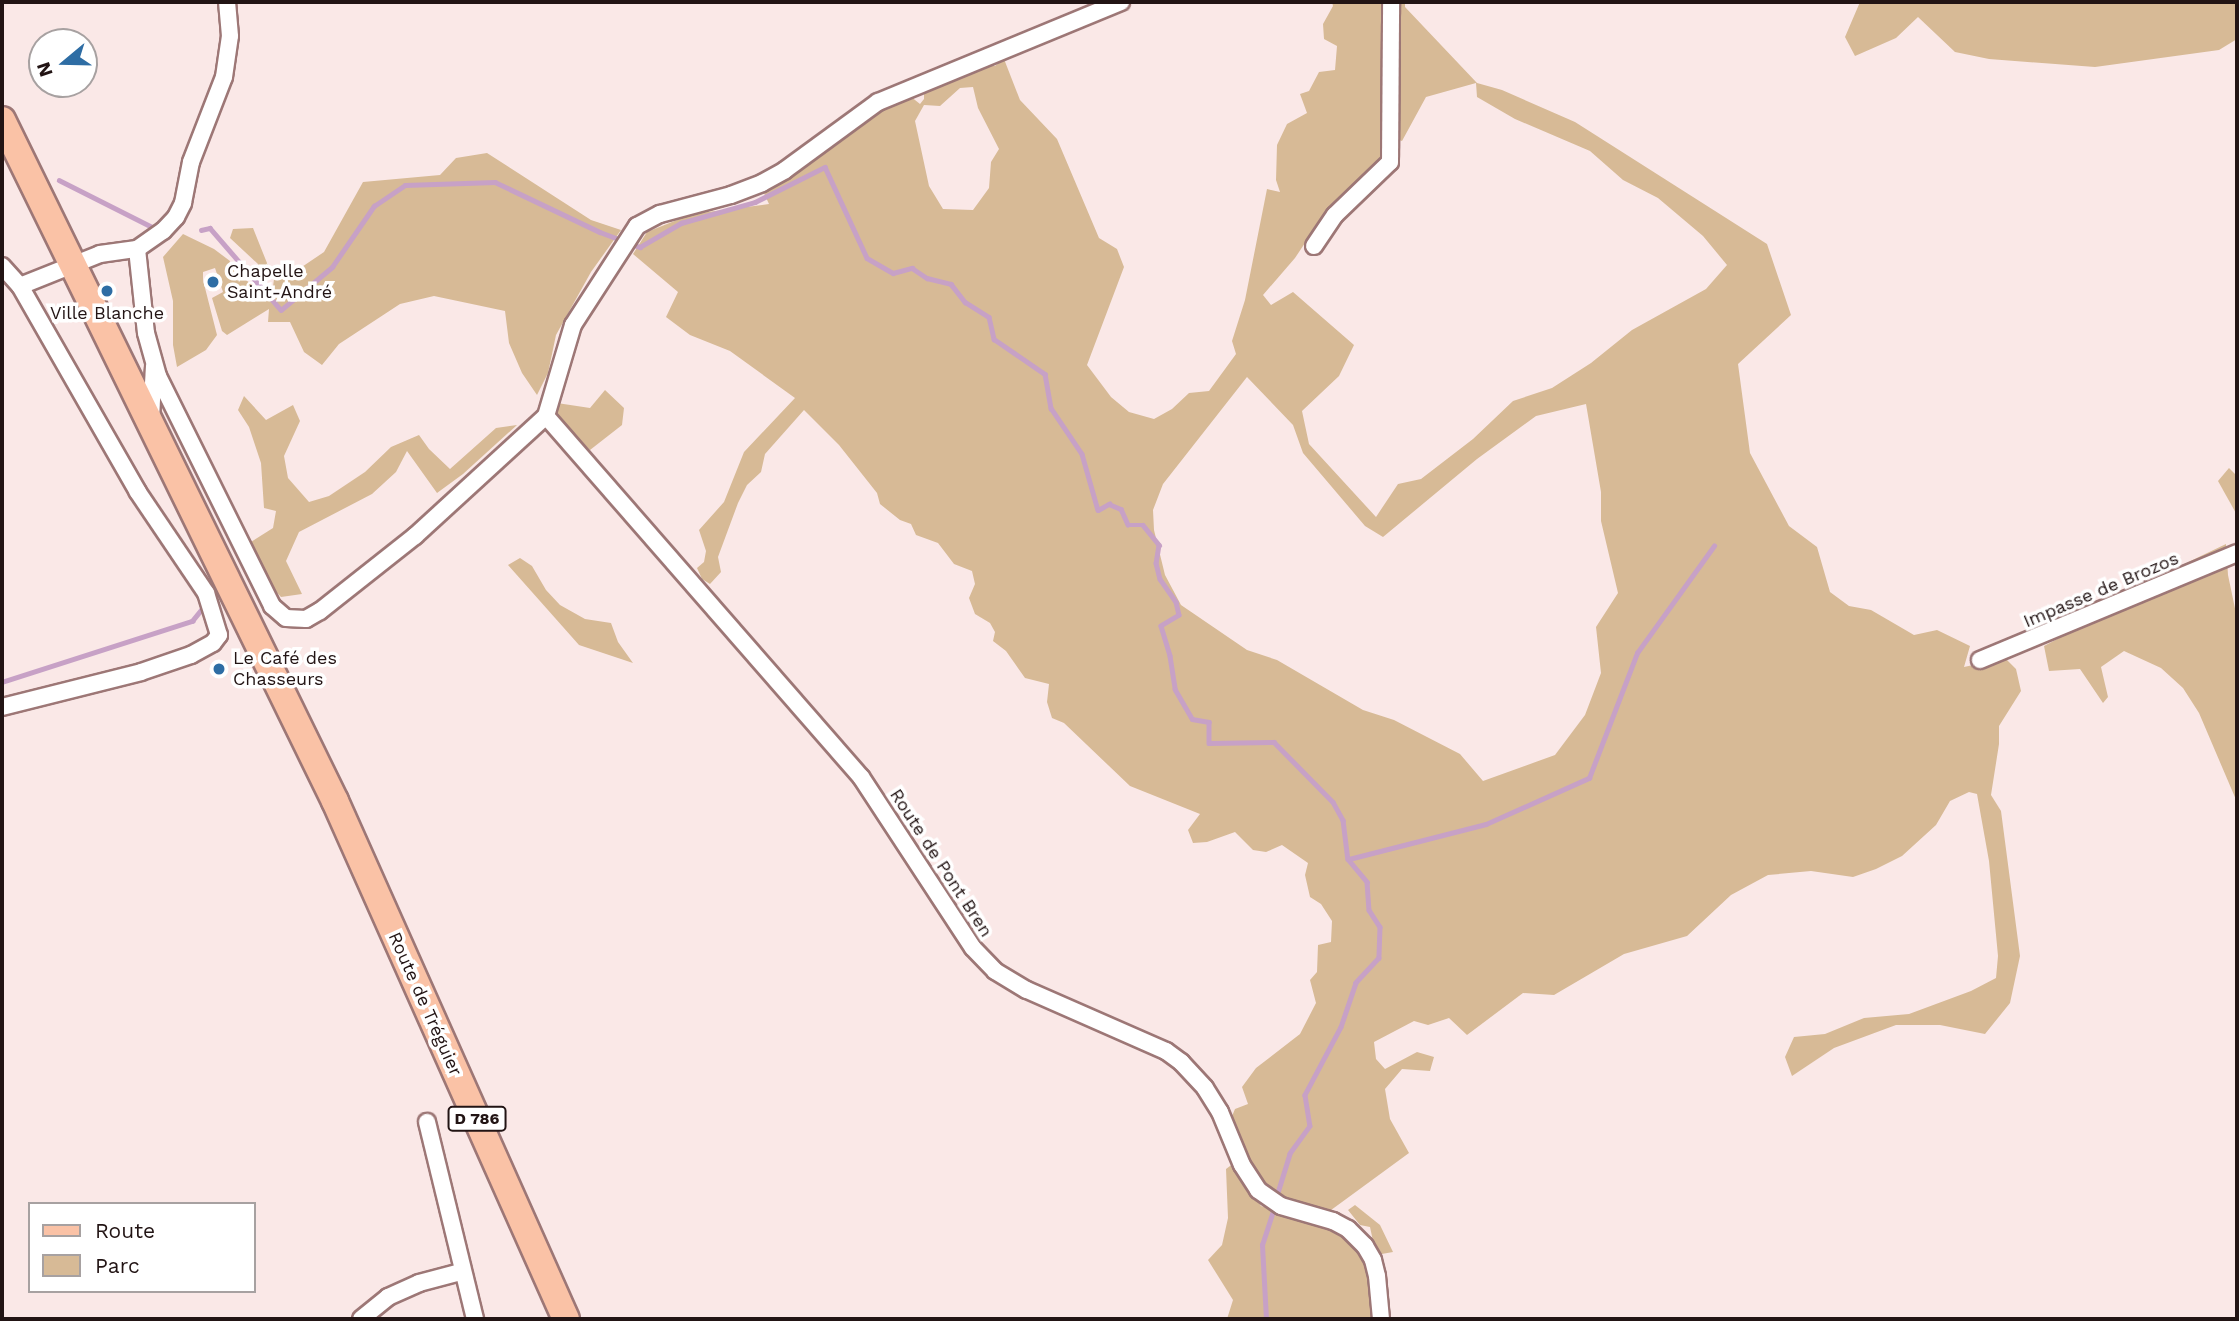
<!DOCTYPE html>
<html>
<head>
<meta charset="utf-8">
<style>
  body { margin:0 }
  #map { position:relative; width:2239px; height:1321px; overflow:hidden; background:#fae8e7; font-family:"Work Sans",sans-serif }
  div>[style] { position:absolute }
  .green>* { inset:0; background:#d7ba96 }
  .stream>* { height:4.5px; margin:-2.25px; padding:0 2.25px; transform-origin:2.25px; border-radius:2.25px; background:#c7a1c6 }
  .roads { filter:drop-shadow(2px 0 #9d7776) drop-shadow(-2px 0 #9d7776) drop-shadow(0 2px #9d7776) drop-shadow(0 -2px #9d7776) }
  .street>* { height:16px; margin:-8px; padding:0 8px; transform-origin:8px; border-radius:8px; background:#fff }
  .primary>* { height:26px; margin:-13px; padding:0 13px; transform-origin:13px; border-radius:13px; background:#fac2a6 }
  .dots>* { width:19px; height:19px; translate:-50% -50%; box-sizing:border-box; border:4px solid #fff; border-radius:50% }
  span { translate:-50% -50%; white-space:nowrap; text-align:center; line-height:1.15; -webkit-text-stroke:7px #fff; paint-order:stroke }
  .shield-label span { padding:2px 5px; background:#fff; border:2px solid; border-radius:5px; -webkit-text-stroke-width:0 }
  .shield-label { font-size:16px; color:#221414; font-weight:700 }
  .poi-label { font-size:18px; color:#221414 }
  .left { translate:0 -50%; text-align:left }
  .street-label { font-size:18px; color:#221414 }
  .frame { position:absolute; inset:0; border:4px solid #221414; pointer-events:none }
  .legend { position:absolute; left:28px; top:1202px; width:228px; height:91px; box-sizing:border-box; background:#fff; border:2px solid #a7a1a1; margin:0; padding:9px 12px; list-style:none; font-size:21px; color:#221414 }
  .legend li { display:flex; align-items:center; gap:14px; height:35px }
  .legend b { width:35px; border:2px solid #a7a1a1 }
  .north { position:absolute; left:28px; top:28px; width:70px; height:70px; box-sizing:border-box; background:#fff; border:2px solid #a7a1a1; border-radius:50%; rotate:251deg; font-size:19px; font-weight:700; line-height:28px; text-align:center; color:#221414 }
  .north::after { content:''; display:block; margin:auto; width:24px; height:32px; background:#2e6da4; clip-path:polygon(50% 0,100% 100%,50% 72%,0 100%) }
</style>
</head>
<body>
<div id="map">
  <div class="green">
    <i style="clip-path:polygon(evenodd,1332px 2px,1405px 2px,1405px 7px,1477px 83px,1502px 90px,1575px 122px,1767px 244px,1791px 315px,1738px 364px,1750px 453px,1789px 526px,1817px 547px,1830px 592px,1849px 606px,1871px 610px,1914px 635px,1937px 630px,1970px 646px,1964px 667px,2005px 658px,2016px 669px,2021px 691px,1999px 726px,1999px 744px,1991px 795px,2001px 811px,2020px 956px,2010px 1003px,1985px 1034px,1940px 1025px,1896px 1025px,1834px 1048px,1792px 1076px,1785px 1057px,1794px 1037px,1825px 1034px,1864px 1018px,1909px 1014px,1971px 991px,1996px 978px,1998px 956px,1989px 861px,1977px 794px,1969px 792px,1950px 801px,1936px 825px,1902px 856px,1876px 869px,1853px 877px,1811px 871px,1768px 875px,1731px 895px,1687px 936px,1624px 954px,1554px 995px,1523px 993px,1467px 1035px,1449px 1018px,1428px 1025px,1414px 1021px,1374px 1042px,1376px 1059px,1385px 1069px,1417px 1052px,1434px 1057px,1430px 1071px,1402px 1069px,1385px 1089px,1390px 1119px,1409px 1153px,1327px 1213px,1294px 1203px,1269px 1189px,1253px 1172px,1230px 1121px,1235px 1109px,1248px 1104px,1242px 1087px,1256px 1068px,1300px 1034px,1316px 1003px,1310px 980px,1317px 972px,1318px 945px,1331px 942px,1332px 921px,1321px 904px,1310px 897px,1305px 875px,1308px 863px,1282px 845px,1266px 852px,1253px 850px,1235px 832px,1207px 842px,1193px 843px,1188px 830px,1200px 814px,1130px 786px,1064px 723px,1052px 718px,1047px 702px,1049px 684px,1025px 678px,1006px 651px,993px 641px,995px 632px,990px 623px,975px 614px,969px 598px,975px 584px,972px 571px,954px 564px,938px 543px,916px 535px,911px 524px,900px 520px,880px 504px,877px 493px,839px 445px,804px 410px,765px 454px,761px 472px,747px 485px,738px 503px,718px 557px,721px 572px,710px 584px,702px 579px,697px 568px,704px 562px,706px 551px,699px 530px,724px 502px,744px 452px,795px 398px,730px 351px,690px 335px,666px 317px,678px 292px,633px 254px,647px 232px,692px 214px,769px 204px,763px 191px,873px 112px,910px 96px,920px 104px,924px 99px,924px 88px,985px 64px,995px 66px,1004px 59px,1020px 100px,1057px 139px,1099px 238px,1117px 249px,1124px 267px,1087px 365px,1111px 397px,1129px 412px,1154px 419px,1172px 409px,1189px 393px,1209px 391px,1236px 354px,1232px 341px,1245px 300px,1267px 189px,1280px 192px,1276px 180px,1277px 145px,1287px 124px,1307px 113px,1300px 94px,1309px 91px,1319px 72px,1335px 70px,1337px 46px,1324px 39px,1323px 24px,1333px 6px,1332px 2px,1476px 83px,1477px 97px,1515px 119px,1590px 151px,1623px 180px,1658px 198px,1703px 236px,1727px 265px,1706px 289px,1632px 330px,1591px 363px,1552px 388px,1513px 401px,1473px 439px,1421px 479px,1398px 484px,1376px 517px,1309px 444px,1302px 411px,1339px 376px,1354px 345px,1293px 292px,1271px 305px,1263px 295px,1295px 258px,1323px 216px,1384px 158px,1382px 134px,1402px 141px,1426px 97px,1476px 83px,1332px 2px,973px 87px,978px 108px,999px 149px,991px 162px,989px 188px,973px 210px,943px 209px,929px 186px,915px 121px,924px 105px,940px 106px,960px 88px,973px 87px,1332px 2px,1247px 377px,1293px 425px,1303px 453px,1365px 526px,1383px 537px,1477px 459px,1536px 416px,1586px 404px,1601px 492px,1601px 521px,1618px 593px,1596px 627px,1601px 673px,1585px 715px,1555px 755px,1483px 781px,1460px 754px,1394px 720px,1363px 710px,1277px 660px,1247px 650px,1181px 605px,1165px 575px,1154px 530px,1153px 510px,1163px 484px,1247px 377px)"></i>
    <i style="clip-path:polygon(1860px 2px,2237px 2px,2237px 39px,2219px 50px,2095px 67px,1989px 59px,1955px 52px,1918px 17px,1896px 38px,1855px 56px,1845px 37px)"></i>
    <i style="clip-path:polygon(487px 153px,591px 220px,621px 230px,591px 272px,556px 335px,548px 373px,537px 395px,522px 373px,509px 343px,505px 311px,434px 296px,400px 304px,339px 344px,322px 365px,304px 352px,290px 322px,268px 322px,269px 309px,227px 335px,222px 331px,212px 298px,223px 292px,215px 268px,203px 272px,203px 280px,217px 335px,206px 350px,177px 367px,173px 345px,173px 301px,163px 257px,183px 234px,214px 249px,230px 261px,229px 265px,271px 302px,274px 279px,230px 238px,233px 229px,253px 228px,269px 268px,287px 277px,324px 252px,363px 182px,440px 175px,456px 158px)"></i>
    <i style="clip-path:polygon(605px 390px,624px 408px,622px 425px,590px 450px,554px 417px,557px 403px,590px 408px)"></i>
    <i style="clip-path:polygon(244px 396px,266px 420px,293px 405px,300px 421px,284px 456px,288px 478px,309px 502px,329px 496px,365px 472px,391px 447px,419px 435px,429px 449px,450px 469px,496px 428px,517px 425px,463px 474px,437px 493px,407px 451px,396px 472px,372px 494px,299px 532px,286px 561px,302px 594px,281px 597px,259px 573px,250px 551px,251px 542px,273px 528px,276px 511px,264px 508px,261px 463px,249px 427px,238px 410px)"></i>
    <i style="clip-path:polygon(2229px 468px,2237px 476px,2237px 515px,2218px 481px)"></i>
    <i style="clip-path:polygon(2226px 544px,2228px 575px,2237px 618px,2237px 802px,2199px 713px,2183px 688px,2161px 668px,2124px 651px,2101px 667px,2108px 697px,2103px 703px,2080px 669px,2049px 671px,2044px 646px,2065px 635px,2064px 614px,2134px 588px)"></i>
    <i style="clip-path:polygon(520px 558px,532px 566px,546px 590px,560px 605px,585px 619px,611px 623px,618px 642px,633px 663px,579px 645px,508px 565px)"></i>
    <i style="clip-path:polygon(1234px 1163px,1261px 1206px,1333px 1228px,1362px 1252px,1371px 1275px,1373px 1319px,1227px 1319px,1233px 1300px,1208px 1260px,1222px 1245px,1228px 1218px,1226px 1169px)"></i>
    <i style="clip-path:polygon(1355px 1205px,1380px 1225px,1393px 1252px,1376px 1255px,1370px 1227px,1360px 1225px,1348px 1210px)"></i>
  </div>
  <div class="stream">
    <i style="left:59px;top:180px;width:104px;rotate:26.8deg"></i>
    <i style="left:152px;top:227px;width:7px"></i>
    <i style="left:201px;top:230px;width:9px;rotate:-13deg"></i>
    <i style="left:210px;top:228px;width:108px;rotate:49.1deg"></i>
    <i style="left:281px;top:310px;width:67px;rotate:-40.1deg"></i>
    <i style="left:332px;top:267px;width:74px;rotate:-55.5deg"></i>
    <i style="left:374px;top:206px;width:37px;rotate:-34deg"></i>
    <i style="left:405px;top:185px;width:90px;rotate:-1.9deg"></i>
    <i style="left:495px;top:182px;width:116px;rotate:25.5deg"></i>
    <i style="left:600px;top:232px;width:43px;rotate:20.6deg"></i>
    <i style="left:640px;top:247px;width:48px;rotate:-30.3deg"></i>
    <i style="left:681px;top:223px;width:77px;rotate:-15.8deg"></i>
    <i style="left:755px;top:202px;width:78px;rotate:-26.6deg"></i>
    <i style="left:825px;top:167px;width:100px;rotate:65.2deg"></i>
    <i style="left:867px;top:258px;width:30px;rotate:30deg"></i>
    <i style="left:893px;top:273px;width:20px;rotate:-15deg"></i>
    <i style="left:912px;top:268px;width:18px;rotate:34deg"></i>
    <i style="left:927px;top:278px;width:25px;rotate:14deg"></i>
    <i style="left:951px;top:284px;width:23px;rotate:52deg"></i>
    <i style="left:965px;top:302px;width:28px;rotate:32deg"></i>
    <i style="left:989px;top:317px;width:23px;rotate:77deg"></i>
    <i style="left:994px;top:339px;width:62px;rotate:34.5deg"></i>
    <i style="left:1045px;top:374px;width:35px;rotate:80deg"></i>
    <i style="left:1051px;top:408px;width:55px;rotate:56deg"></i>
    <i style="left:1082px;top:454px;width:58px;rotate:74.1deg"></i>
    <i style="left:1098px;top:510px;width:13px;rotate:-29deg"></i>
    <i style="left:1109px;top:504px;width:13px;rotate:23deg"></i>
    <i style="left:1121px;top:509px;width:17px;rotate:66deg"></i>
    <i style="left:1128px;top:525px;width:15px"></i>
    <i style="left:1143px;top:525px;width:26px;rotate:51deg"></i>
    <i style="left:1159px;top:545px;width:18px;rotate:99deg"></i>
    <i style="left:1156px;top:563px;width:16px;rotate:76deg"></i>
    <i style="left:1160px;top:579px;width:28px;rotate:55deg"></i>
    <i style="left:1176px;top:602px;width:13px;rotate:77deg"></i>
    <i style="left:1179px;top:615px;width:21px;rotate:149deg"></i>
    <i style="left:1161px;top:626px;width:31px;rotate:73deg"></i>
    <i style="left:1170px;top:656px;width:33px;rotate:81deg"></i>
    <i style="left:1175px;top:689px;width:34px;rotate:60deg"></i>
    <i style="left:1192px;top:719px;width:17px;rotate:10deg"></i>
    <i style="left:1209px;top:722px;width:21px;rotate:90deg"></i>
    <i style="left:1209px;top:743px;width:65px;rotate:-0.9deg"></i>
    <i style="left:1274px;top:742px;width:84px;rotate:45.5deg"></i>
    <i style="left:1333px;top:802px;width:21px;rotate:61deg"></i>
    <i style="left:1343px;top:820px;width:39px;rotate:83deg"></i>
    <i style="left:1348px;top:859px;width:30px;rotate:50deg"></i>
    <i style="left:1367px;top:882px;width:28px;rotate:86deg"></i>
    <i style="left:1369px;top:910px;width:20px;rotate:57deg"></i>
    <i style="left:1380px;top:927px;width:31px;rotate:92deg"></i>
    <i style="left:1379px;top:958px;width:34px;rotate:133deg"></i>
    <i style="left:1356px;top:983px;width:46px;rotate:108.8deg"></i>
    <i style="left:1341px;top:1027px;width:77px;rotate:117.9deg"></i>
    <i style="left:1305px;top:1095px;width:31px;rotate:81deg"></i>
    <i style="left:1310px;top:1126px;width:34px;rotate:126deg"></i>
    <i style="left:1290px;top:1154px;width:44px;rotate:107.2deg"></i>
    <i style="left:2px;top:682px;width:200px;rotate:-17.8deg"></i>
    <i style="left:192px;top:621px;width:14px;rotate:-51deg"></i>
    <i style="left:1349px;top:859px;width:141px;rotate:-14.3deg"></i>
    <i style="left:1486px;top:824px;width:113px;rotate:-24.1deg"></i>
    <i style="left:1589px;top:778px;width:134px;rotate:-69deg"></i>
    <i style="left:1637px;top:653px;width:132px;rotate:-54.3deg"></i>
    <i style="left:1266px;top:1319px;width:74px;rotate:-93.1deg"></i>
    <i style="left:1262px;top:1245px;width:38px;rotate:-72deg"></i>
  </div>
  <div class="roads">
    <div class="street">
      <i style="left:1314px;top:246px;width:37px;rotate:-56deg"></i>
      <i style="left:1335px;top:215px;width:76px;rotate:-43.9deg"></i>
      <i style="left:1390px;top:162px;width:160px;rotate:-89.6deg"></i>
      <i style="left:137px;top:249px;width:84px;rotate:83.9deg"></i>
      <i style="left:146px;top:333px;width:45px;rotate:74.4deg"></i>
      <i style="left:158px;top:376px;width:257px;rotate:63.6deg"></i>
      <i style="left:272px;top:606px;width:18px;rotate:41deg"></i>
      <i style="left:286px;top:618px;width:20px;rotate:3deg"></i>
      <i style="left:306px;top:619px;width:16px;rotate:-30deg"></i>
      <i style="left:320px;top:611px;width:121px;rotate:-38.3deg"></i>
      <i style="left:415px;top:536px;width:178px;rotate:-42.5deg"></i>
      <i style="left:546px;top:416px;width:95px;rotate:-73.5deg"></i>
      <i style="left:573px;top:325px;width:118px;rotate:-57.1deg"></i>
      <i style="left:637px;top:226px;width:26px;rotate:-28deg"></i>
      <i style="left:660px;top:214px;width:73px;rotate:-15deg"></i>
      <i style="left:731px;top:195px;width:33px;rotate:-21deg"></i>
      <i style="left:762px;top:183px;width:26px;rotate:-29deg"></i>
      <i style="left:785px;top:170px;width:115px;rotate:-36.2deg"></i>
      <i style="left:878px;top:102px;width:263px;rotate:-22.4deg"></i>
      <i style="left:2px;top:266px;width:27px;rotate:48deg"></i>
      <i style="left:20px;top:286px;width:86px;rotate:-21.8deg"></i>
      <i style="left:100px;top:254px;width:37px;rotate:-8deg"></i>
      <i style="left:137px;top:249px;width:32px;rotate:-35deg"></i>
      <i style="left:163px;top:231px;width:19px;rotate:-47deg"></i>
      <i style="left:176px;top:217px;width:16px;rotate:-63deg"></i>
      <i style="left:183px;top:203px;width:42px;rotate:-79deg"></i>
      <i style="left:191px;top:162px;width:91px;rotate:-68.8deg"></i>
      <i style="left:224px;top:77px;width:41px;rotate:-81.7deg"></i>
      <i style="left:230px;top:36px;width:34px;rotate:-95deg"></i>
      <i style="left:546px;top:416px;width:479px;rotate:48.9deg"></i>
      <i style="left:861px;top:777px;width:204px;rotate:56.8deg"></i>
      <i style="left:973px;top:948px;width:32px;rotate:46deg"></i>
      <i style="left:995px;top:971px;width:37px;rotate:31deg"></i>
      <i style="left:1027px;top:990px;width:152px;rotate:23.7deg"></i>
      <i style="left:1166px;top:1051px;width:19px;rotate:36deg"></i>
      <i style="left:1181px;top:1062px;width:35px;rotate:47deg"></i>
      <i style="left:1205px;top:1088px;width:28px;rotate:58deg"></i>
      <i style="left:1220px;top:1112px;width:57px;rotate:67.5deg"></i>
      <i style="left:1242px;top:1165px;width:30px;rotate:57deg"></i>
      <i style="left:1258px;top:1190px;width:28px;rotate:35deg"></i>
      <i style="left:1281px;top:1206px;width:54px;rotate:16.1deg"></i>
      <i style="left:1333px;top:1221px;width:17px;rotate:28deg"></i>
      <i style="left:1348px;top:1229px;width:24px;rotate:45deg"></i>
      <i style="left:1365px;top:1246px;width:16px;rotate:60deg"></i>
      <i style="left:1373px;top:1260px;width:16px;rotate:76deg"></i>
      <i style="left:1377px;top:1276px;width:43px;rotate:84.7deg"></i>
      <i style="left:151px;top:417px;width:51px;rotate:-86.6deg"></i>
      <i style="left:1980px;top:660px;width:278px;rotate:-22.6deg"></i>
      <i style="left:2px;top:707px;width:143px;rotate:-14.1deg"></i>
      <i style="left:141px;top:672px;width:53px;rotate:-18.8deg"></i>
      <i style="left:191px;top:655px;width:25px;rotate:-29deg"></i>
      <i style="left:213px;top:643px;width:10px;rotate:-53deg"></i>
      <i style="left:219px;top:635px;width:44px;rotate:-107.2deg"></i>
      <i style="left:206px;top:593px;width:122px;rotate:-124deg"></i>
      <i style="left:138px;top:492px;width:237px;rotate:-119.8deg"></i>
      <i style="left:427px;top:1122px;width:203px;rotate:76.3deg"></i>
      <i style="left:361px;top:1319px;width:35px;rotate:-39deg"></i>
      <i style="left:388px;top:1297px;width:34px;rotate:-24deg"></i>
      <i style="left:419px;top:1283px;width:43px;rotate:-14.7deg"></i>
    </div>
    <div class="primary">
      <i style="left:2px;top:120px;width:758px;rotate:63.94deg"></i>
      <i style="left:335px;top:801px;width:567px;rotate:65.97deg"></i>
    </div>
  </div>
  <div class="dots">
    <i style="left:213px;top:282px;background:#2e6da4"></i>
    <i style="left:107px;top:291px;background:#2e6da4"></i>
    <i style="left:219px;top:669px;background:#2e6da4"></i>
  </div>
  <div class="shield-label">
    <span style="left:477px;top:1119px">D 786</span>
  </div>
  <div class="poi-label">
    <span class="left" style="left:227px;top:282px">Chapelle<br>Saint-André</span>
    <span style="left:107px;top:313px">Ville Blanche</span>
    <span class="left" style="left:233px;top:669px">Le Café des<br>Chasseurs</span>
  </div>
  <div class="street-label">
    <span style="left:2101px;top:590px;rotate:-23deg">Impasse de Brozos</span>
    <span style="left:941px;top:863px;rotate:57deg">Route de Pont Bren</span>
    <span style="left:425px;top:1004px;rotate:66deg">Route de Tréguier</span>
  </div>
  <div class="frame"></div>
  <ul class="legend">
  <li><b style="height:9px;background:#fac2a6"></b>Route</li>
  <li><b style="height:19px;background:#d7ba96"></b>Parc</li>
  </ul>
  <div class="north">N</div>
</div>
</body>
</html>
